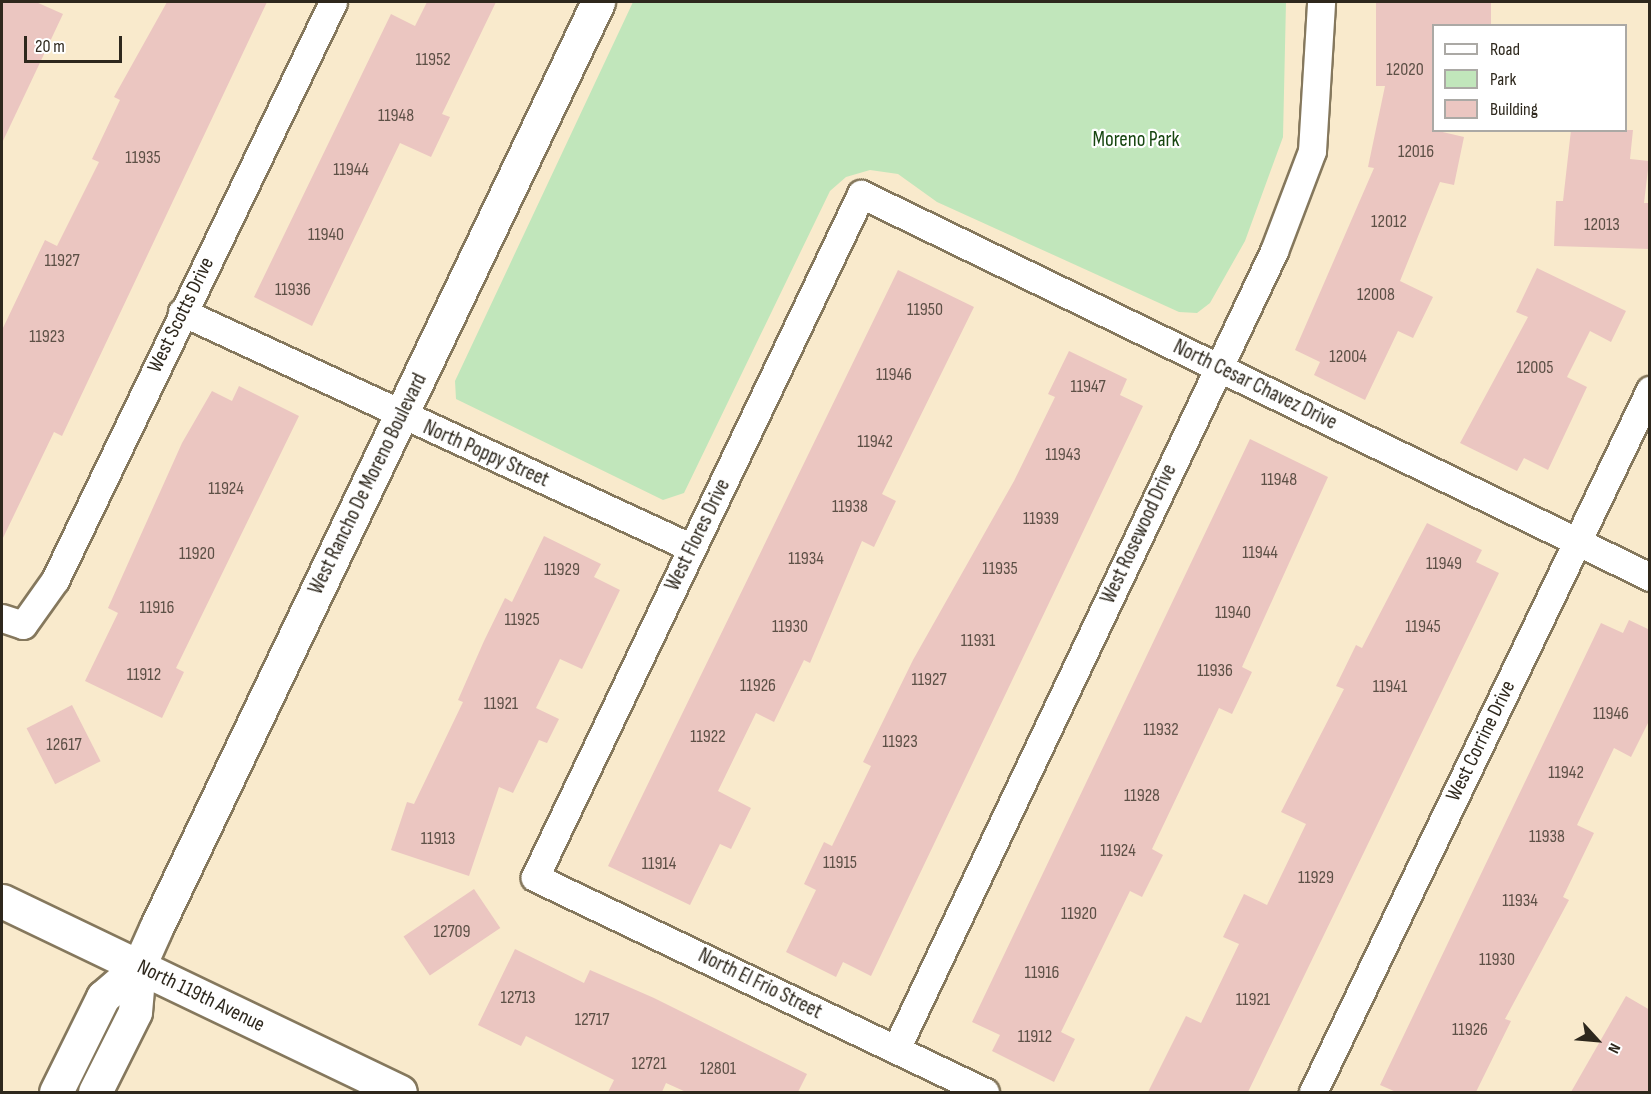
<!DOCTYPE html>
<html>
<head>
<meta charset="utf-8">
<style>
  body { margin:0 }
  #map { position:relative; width:1651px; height:1094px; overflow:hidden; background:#f9eacc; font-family:"Sofia Sans Condensed",sans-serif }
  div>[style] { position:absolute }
  .green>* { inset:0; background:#c1e6bb }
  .building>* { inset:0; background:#ebc6c1; transform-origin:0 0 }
  .roads { filter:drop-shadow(2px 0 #85785d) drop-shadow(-2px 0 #85785d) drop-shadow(0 2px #85785d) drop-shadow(0 -2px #85785d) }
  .street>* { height:27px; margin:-13.5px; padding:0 13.5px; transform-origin:13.5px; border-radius:13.5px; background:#fff }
  .secondary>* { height:33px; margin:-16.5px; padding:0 16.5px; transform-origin:16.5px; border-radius:16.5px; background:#fff }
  span { translate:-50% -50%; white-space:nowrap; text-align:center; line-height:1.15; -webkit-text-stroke:4.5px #fff; paint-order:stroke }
  .number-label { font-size:18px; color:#5d5046 }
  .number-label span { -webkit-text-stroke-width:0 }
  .park-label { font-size:21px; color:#174610 }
  .street-label { font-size:21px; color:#2e281d }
  .frame { position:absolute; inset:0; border:3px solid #2e281d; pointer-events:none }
  .legend { position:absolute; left:1432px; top:24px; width:195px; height:108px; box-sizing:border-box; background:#fff; border:2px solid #aba9a5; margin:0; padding:8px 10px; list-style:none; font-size:18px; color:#2e281d }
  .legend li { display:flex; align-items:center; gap:12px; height:30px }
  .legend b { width:30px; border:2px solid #aba9a5 }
  .north { position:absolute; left:1567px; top:1010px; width:60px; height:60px; -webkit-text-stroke:4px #fff; paint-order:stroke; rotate:116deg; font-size:16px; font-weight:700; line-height:24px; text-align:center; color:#2e281d }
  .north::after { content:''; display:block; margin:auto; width:21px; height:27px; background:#2e281d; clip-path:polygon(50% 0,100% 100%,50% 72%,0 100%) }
  .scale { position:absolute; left:24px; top:36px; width:98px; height:27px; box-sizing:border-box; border:3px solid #2e281d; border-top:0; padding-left:8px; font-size:18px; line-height:21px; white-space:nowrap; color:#2e281d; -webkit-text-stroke:4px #fff; paint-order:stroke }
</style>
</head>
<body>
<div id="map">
  <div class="green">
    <i style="clip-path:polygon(633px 2px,1286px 2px,1283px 137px,1245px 241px,1210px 303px,1197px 313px,1179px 312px,937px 202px,898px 174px,870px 170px,846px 177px,830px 191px,684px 493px,663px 500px,456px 399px,455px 381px)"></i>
  </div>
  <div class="building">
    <i style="clip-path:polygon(2px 2px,36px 2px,63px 14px,2px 143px)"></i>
    <i style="clip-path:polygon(167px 2px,267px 2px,62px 436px,54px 432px,2px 540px,2px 330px,45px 240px,57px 246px,99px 162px,92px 159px,120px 100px,114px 97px)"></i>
    <i style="clip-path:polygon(427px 2px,496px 2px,442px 114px,450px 117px,431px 157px,400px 143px,312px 326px,254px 297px,391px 14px,415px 26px)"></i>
    <i style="clip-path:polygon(1376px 2px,1491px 2px,1491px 25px,1434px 26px,1434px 130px,1464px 137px,1454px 185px,1440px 182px,1400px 281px,1433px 297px,1413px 338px,1398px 331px,1365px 400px,1314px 375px,1320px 362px,1295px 350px,1374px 168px,1368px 167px,1385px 86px,1376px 86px)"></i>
    <i style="clip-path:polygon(1571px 130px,1633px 130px,1630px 159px,1649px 161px,1644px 203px,1650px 203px,1650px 249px,1554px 246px,1556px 201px,1563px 201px)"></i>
    <i style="clip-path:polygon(1537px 268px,1626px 311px,1611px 342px,1590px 331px,1567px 377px,1587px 387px,1548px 470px,1524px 458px,1517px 471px,1460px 443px,1528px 317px,1516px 312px)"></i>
    <i style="clip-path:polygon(898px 270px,974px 307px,882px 494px,896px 501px,874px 547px,862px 541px,810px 663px,804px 660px,774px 722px,756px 713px,718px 791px,751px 808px,731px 849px,720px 844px,690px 905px,608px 866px)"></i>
    <i style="clip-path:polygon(1069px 351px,1127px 379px,1120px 395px,1143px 406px,871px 976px,843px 962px,836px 977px,786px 952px,816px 890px,804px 884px,824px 842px,832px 846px,871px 766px,863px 762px,913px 660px,1014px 481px,1055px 397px,1048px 394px)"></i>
    <i style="clip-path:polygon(239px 386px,299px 416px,176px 668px,184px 672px,162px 718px,85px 681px,118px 613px,108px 608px,182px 443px,212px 391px,232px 401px)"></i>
    <i style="clip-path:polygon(1250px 439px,1328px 477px,1242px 667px,1252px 672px,1232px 714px,1219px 708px,1152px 849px,1163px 855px,1142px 897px,1130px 891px,1061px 1032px,1075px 1039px,1054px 1082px,992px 1051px,1000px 1035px,972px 1022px)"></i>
    <i style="clip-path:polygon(1427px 523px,1482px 550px,1476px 562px,1499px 573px,1248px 1092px,1148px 1092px,1186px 1016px,1201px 1023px,1239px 944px,1223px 937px,1244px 894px,1267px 905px,1306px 824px,1281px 812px,1344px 689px,1336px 686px,1356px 645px,1362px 648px)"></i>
    <i style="clip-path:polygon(544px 536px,601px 564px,594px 577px,620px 590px,582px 669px,560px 659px,536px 708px,559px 719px,547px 743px,539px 740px,513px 793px,499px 787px,469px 876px,391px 850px,407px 802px,414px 804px,463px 702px,458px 700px,484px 641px,505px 598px,512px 602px)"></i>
    <i style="clip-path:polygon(1629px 620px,1650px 630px,1650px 719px,1631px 757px,1614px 748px,1577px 825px,1594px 833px,1563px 897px,1569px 900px,1505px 1019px,1511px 1021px,1476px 1092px,1396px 1092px,1380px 1085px,1601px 623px,1623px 633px)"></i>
    <i style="left:72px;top:705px;width:63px;height:51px;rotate:63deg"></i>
    <i style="left:474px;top:889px;width:47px;height:85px;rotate:56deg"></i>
    <i style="clip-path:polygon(515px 949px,584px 983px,590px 970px,654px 998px,807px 1074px,798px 1092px,686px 1092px,666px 1083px,662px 1092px,608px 1092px,614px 1080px,526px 1036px,521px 1046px,478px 1025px)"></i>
    <i style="clip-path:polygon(1626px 996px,1650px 1010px,1650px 1092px,1571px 1092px)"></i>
  </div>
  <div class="roads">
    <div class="street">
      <i style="left:182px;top:312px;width:562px;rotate:24.83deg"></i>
      <i style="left:2px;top:618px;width:22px;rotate:18deg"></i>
      <i style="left:23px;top:625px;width:55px;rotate:-54.6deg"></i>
      <i style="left:55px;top:580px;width:641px;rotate:-64.31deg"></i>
      <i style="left:896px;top:1049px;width:883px;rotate:-64.65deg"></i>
      <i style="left:1274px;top:251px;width:107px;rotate:-69.2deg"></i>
      <i style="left:1312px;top:151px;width:149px;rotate:-86.5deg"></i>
      <i style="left:985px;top:1092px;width:499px;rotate:-154.5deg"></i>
      <i style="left:535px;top:877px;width:757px;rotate:-64.48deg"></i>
      <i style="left:861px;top:194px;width:877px;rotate:25.89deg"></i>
      <i style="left:1313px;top:1092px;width:779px;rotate:-64.36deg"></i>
    </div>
    <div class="secondary">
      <i style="left:2px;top:901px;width:441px;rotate:25.6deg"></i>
      <i style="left:56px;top:1092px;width:106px;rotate:-63.7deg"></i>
      <i style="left:103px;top:997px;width:48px;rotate:-40.7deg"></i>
      <i style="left:95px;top:1092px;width:89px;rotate:-63.4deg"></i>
      <i style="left:135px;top:1012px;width:46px;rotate:-85deg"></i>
      <i style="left:139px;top:966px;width:42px;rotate:-65.9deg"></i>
      <i style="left:156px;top:928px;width:1026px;rotate:-64.48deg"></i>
    </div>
  </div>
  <div class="number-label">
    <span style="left:433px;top:60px">11952</span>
    <span style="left:1405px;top:70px">12020</span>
    <span style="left:396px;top:116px">11948</span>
    <span style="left:1416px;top:152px">12016</span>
    <span style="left:143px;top:158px">11935</span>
    <span style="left:351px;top:170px">11944</span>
    <span style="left:1389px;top:222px">12012</span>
    <span style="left:1602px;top:225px">12013</span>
    <span style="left:326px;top:235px">11940</span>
    <span style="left:62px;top:261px">11927</span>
    <span style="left:293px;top:290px">11936</span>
    <span style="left:1376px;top:295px">12008</span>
    <span style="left:925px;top:310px">11950</span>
    <span style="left:47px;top:337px">11923</span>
    <span style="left:1348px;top:357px">12004</span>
    <span style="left:1535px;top:368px">12005</span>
    <span style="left:894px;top:375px">11946</span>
    <span style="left:1088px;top:387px">11947</span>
    <span style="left:875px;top:442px">11942</span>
    <span style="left:1063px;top:455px">11943</span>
    <span style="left:1279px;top:480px">11948</span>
    <span style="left:226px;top:489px">11924</span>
    <span style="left:850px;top:507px">11938</span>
    <span style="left:1041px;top:519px">11939</span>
    <span style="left:1260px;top:553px">11944</span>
    <span style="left:197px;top:554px">11920</span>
    <span style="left:806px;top:559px">11934</span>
    <span style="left:1444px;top:564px">11949</span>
    <span style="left:1000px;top:569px">11935</span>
    <span style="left:562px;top:570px">11929</span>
    <span style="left:157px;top:608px">11916</span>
    <span style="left:1233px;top:613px">11940</span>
    <span style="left:522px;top:620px">11925</span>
    <span style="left:790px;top:627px">11930</span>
    <span style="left:1423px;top:627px">11945</span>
    <span style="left:978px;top:641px">11931</span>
    <span style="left:1215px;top:671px">11936</span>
    <span style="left:144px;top:675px">11912</span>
    <span style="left:929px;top:680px">11927</span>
    <span style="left:758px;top:686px">11926</span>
    <span style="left:1390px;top:687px">11941</span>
    <span style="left:501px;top:704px">11921</span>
    <span style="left:1611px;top:714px">11946</span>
    <span style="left:1161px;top:730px">11932</span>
    <span style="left:708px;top:737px">11922</span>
    <span style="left:900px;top:742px">11923</span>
    <span style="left:64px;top:745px">12617</span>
    <span style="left:1566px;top:773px">11942</span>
    <span style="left:1142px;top:796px">11928</span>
    <span style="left:1547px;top:837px">11938</span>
    <span style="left:438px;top:839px">11913</span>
    <span style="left:1118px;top:851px">11924</span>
    <span style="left:840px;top:863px">11915</span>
    <span style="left:659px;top:864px">11914</span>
    <span style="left:1316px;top:878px">11929</span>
    <span style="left:1520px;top:901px">11934</span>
    <span style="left:1079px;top:914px">11920</span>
    <span style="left:452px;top:932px">12709</span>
    <span style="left:1497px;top:960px">11930</span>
    <span style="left:1042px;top:973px">11916</span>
    <span style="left:518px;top:998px">12713</span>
    <span style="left:1253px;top:1000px">11921</span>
    <span style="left:592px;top:1020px">12717</span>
    <span style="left:1470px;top:1030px">11926</span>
    <span style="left:1035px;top:1037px">11912</span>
    <span style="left:649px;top:1064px">12721</span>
    <span style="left:718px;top:1069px">12801</span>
  </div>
  <div class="park-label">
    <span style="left:1136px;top:140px">Moreno Park</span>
  </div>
  <div class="street-label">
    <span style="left:181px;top:315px;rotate:-64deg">West Scotts Drive</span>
    <span style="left:1255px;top:385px;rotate:26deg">North Cesar Chavez Drive</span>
    <span style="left:486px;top:454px;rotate:24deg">North Poppy Street</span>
    <span style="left:368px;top:484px;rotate:-64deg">West Rancho De Moreno Boulevard</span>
    <span style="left:1139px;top:534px;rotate:-65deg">West Rosewood Drive</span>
    <span style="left:698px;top:535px;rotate:-64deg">West Flores Drive</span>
    <span style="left:1481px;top:741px;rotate:-64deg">West Corrine Drive</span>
    <span style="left:760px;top:984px;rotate:26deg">North El Frio Street</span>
    <span style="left:201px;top:996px;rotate:26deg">North 119th Avenue</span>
  </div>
  <div class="frame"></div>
  <ul class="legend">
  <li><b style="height:8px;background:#fff"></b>Road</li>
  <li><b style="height:16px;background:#c1e6bb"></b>Park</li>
  <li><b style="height:16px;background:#ebc6c1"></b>Building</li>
  </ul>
  <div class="north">N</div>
  <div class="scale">20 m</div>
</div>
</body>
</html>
